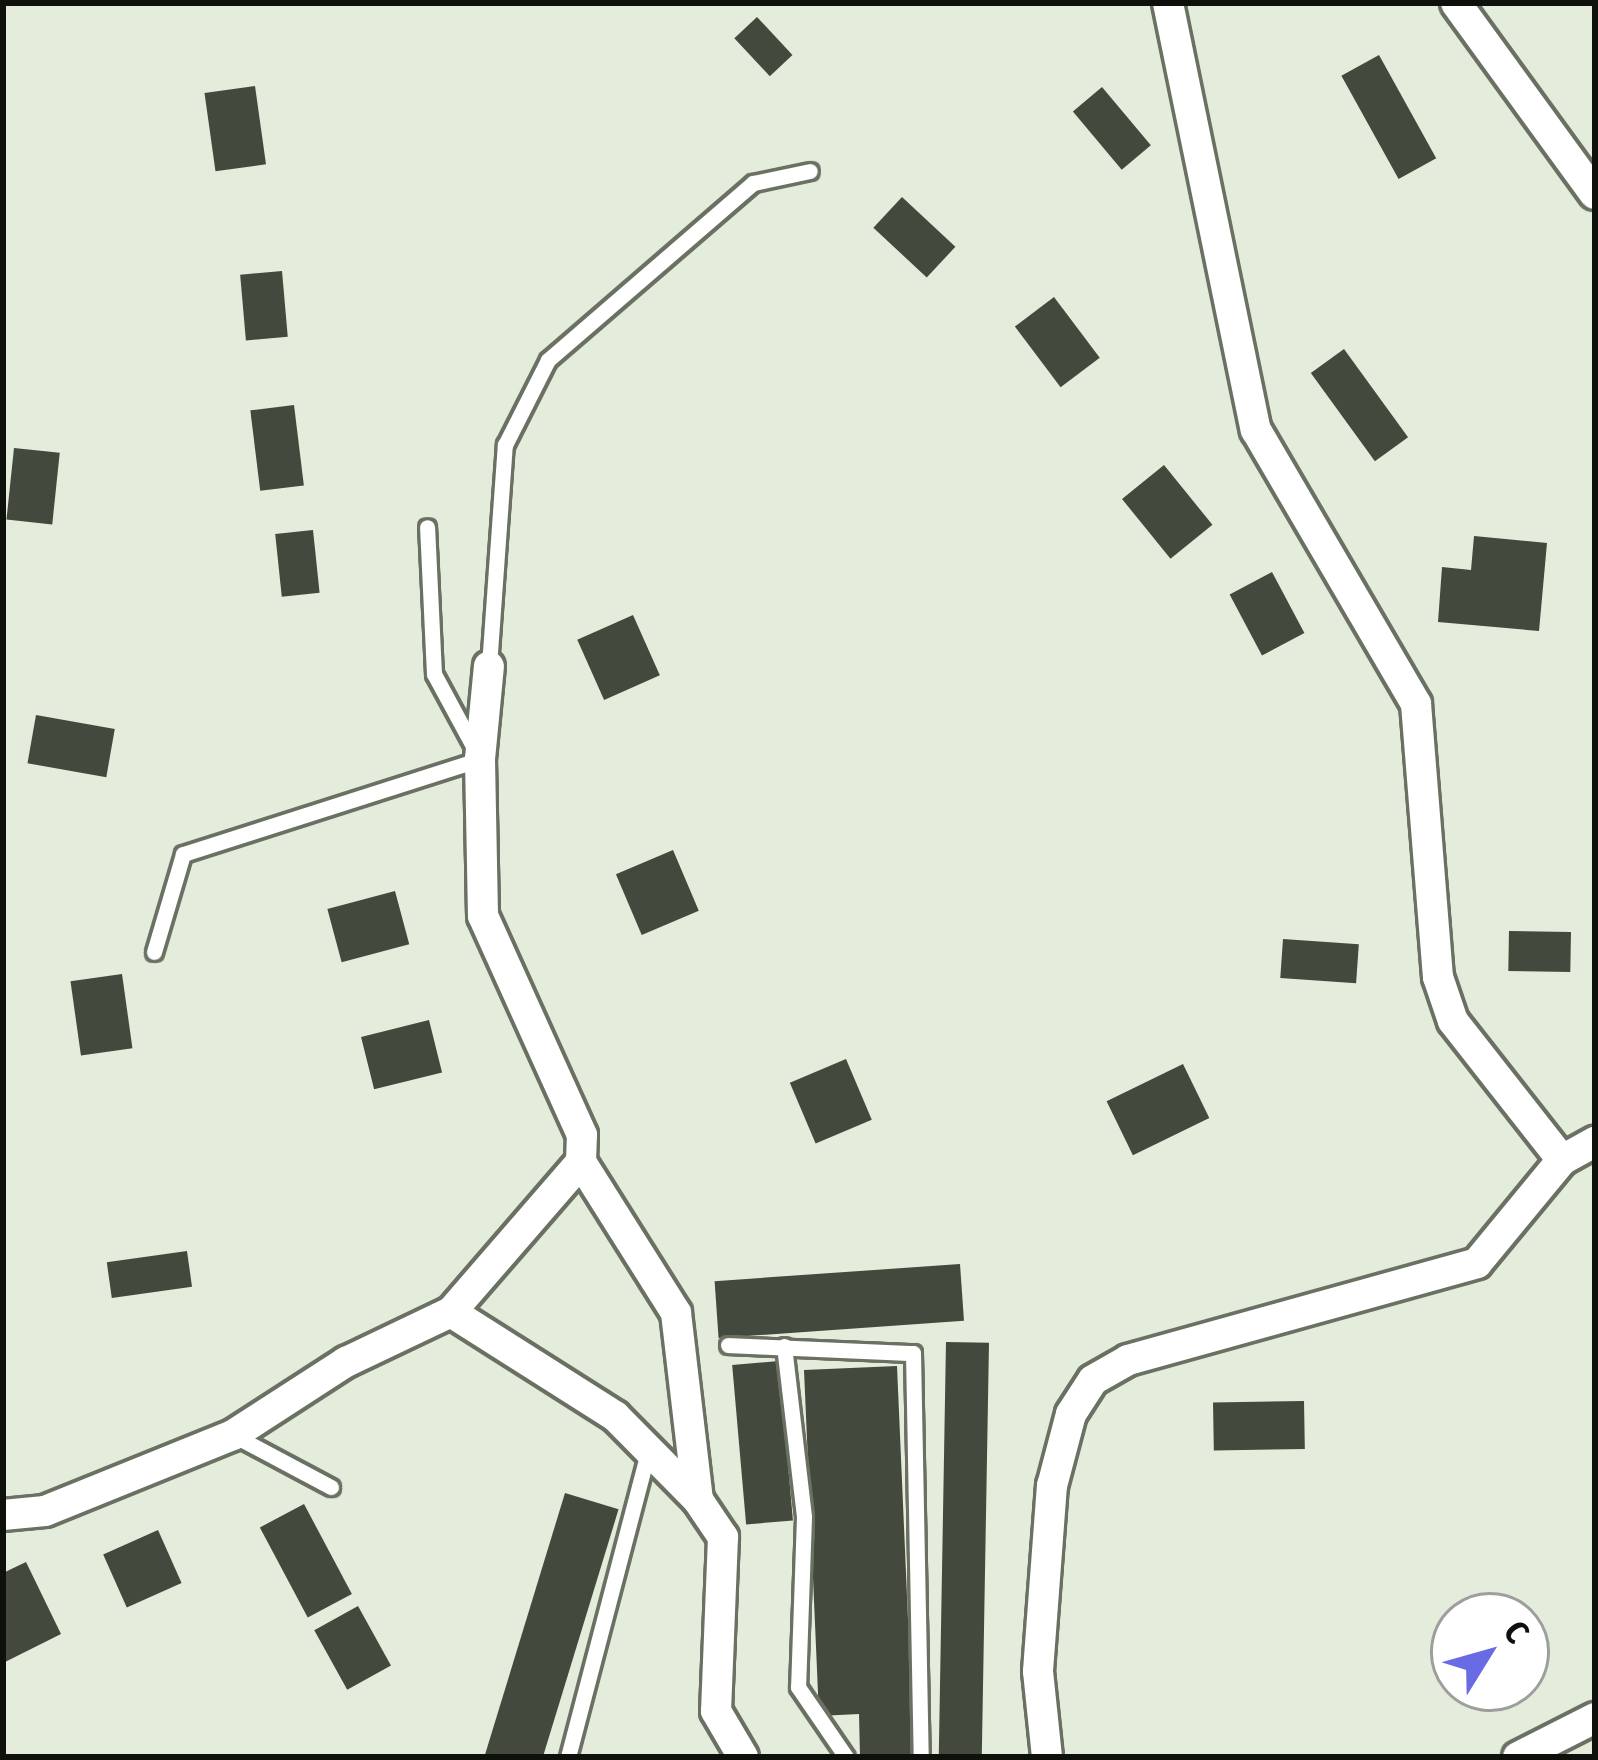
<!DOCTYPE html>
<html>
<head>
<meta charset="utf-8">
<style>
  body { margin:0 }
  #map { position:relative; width:1598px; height:1760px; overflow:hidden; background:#e4ecdc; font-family:"Fira Sans Condensed",sans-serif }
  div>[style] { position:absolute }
  .building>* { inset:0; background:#43493c; transform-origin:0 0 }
  .roads { filter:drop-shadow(3px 0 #6a7163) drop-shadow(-3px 0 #6a7163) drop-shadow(0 3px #6a7163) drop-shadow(0 -3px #6a7163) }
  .service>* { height:15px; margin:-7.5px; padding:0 7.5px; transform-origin:7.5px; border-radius:7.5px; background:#fff }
  .minor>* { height:30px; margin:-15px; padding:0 15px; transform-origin:15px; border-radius:15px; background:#fff }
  span { translate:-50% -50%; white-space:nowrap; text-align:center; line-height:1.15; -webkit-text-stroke:12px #fff; paint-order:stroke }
  .frame { position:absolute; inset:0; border:6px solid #0d100b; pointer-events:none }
  .north { position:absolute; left:1430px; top:1592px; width:120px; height:120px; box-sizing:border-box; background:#fff; border:3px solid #9e9f9d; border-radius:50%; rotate:53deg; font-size:33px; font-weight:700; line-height:48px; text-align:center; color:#0d100b }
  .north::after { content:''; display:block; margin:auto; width:42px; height:54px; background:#696be4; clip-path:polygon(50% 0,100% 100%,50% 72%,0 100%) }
</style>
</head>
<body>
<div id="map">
  <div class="building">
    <i style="left:757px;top:17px;width:52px;height:31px;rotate:47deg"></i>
    <i style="left:1379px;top:55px;width:118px;height:43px;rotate:61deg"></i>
    <i style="left:255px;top:86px;width:79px;height:51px;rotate:82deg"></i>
    <i style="left:1102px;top:87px;width:76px;height:38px;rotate:50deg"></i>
    <i style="left:902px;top:197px;width:73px;height:42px;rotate:43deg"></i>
    <i style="left:282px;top:271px;width:66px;height:42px;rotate:85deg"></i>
    <i style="left:1054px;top:297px;width:76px;height:49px;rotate:53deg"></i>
    <i style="left:1344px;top:349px;width:109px;height:41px;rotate:54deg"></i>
    <i style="left:294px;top:405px;width:81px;height:44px;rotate:83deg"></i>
    <i style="left:14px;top:448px;width:46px;height:72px;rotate:6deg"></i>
    <i style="left:1164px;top:465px;width:77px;height:54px;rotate:51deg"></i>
    <i style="left:313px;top:530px;width:63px;height:38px;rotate:84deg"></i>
    <i style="clip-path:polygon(1474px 536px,1547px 543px,1539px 631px,1438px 622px,1442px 567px,1471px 570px)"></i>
    <i style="left:1272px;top:572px;width:69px;height:48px;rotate:62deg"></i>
    <i style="left:633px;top:615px;width:66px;height:61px;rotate:66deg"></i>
    <i style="left:36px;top:715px;width:80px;height:49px;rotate:10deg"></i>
    <i style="left:673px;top:850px;width:66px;height:62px;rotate:67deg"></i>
    <i style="left:395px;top:891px;width:55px;height:70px;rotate:75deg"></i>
    <i style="left:1509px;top:931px;width:62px;height:40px;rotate:1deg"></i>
    <i style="left:1283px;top:939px;width:76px;height:39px;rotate:4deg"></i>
    <i style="left:122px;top:974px;width:75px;height:52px;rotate:82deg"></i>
    <i style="left:429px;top:1020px;width:54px;height:70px;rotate:76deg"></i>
    <i style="left:846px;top:1059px;width:66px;height:61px;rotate:67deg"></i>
    <i style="left:1183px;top:1064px;width:60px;height:85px;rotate:64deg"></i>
    <i style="left:187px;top:1251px;width:36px;height:81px;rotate:82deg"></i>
    <i style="left:960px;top:1264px;width:57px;height:246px;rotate:86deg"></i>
    <i style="left:946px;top:1342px;width:43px;height:415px;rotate:1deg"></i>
    <i style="left:779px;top:1361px;width:160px;height:47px;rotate:85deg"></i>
    <i style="clip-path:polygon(897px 1366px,914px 1757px,860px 1757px,859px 1714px,819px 1716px,804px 1370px)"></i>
    <i style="left:1304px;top:1401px;width:48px;height:91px;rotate:89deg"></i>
    <i style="left:565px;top:1493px;width:56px;height:275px;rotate:17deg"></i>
    <i style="left:304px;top:1504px;width:102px;height:50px;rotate:62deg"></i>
    <i style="left:158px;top:1530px;width:58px;height:60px;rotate:66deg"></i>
    <i style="clip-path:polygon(26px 1562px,61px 1634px,3px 1663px,3px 1573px)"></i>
    <i style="left:358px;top:1606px;width:68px;height:50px;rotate:61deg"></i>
  </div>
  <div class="roads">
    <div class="service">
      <i style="left:489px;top:666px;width:222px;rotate:-85.9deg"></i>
      <i style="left:505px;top:445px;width:95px;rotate:-63.2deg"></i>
      <i style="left:548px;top:360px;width:271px;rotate:-40.8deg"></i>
      <i style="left:753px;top:183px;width:58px;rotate:-11.9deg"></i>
      <i style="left:154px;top:952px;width:102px;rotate:-73.5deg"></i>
      <i style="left:183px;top:854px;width:312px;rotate:-17.7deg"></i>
      <i style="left:480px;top:759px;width:97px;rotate:-118.4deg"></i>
      <i style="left:434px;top:674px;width:147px;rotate:-92.7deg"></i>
      <i style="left:728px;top:1345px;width:185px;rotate:2.5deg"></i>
      <i style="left:913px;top:1353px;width:404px;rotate:88.9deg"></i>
      <i style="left:784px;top:1346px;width:172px;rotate:83.3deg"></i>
      <i style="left:804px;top:1517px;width:170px;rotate:92deg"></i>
      <i style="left:798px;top:1687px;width:85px;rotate:55.6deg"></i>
      <i style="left:233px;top:1435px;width:111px;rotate:28deg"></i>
      <i style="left:568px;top:1757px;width:314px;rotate:-75.3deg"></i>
    </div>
    <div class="minor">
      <i style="left:1168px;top:3px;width:436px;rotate:78.4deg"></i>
      <i style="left:1256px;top:430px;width:317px;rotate:59.7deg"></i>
      <i style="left:1416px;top:704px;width:274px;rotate:85.4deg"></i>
      <i style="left:1438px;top:977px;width:46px;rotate:71.2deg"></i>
      <i style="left:1453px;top:1021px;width:177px;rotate:51.9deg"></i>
      <i style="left:1456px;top:3px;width:236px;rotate:54deg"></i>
      <i style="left:581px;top:1162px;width:178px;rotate:57.8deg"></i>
      <i style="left:676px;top:1313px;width:188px;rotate:83.3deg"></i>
      <i style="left:451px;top:1312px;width:194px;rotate:32.4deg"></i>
      <i style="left:615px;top:1416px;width:118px;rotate:45.3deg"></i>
      <i style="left:698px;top:1500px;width:45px;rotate:56deg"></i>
      <i style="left:723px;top:1537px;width:174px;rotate:92.3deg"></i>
      <i style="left:716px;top:1711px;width:53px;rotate:59.6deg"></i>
      <i style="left:3px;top:1515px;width:42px;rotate:-5.4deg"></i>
      <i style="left:45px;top:1511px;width:203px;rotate:-22deg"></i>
      <i style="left:233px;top:1435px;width:135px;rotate:-32.9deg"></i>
      <i style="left:346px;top:1362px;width:116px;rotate:-25.5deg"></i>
      <i style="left:451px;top:1312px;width:198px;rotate:-49.1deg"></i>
      <i style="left:581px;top:1162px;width:27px;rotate:-88deg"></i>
      <i style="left:582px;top:1135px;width:240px;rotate:-114.3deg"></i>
      <i style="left:483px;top:916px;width:157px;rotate:-91.1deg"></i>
      <i style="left:480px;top:759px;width:93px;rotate:-84.5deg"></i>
      <i style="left:1047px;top:1757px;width:86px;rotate:-96deg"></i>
      <i style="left:1038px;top:1671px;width:186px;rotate:-85.7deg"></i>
      <i style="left:1052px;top:1486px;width:74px;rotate:-75.2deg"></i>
      <i style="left:1071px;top:1414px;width:40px;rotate:-57.1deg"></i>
      <i style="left:1093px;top:1380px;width:40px;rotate:-29.7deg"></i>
      <i style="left:1128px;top:1360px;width:362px;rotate:-15.5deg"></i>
      <i style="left:1477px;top:1263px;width:134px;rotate:-50.5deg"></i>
      <i style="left:1562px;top:1160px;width:38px;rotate:-29deg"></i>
      <i style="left:1518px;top:1757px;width:86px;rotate:-26.9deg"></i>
    </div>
  </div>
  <div class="frame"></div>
  <div class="north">С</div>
</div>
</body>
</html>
